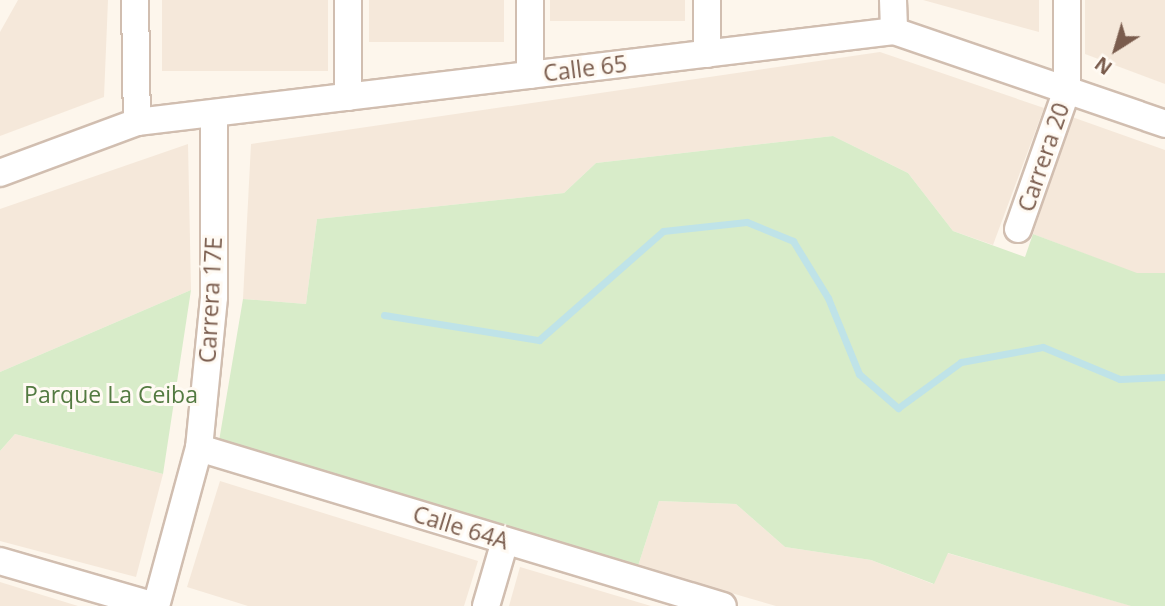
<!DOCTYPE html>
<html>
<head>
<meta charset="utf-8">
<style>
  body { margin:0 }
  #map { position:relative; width:1165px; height:606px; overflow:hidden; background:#fdf6ec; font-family:"Open Sans",sans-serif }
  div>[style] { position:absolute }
  .residential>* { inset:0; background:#f5e8da; transform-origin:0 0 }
  .green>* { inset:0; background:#d8ecc9 }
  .stream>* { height:7px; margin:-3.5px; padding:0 3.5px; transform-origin:3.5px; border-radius:3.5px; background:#bfe3e8 }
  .roads { filter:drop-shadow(2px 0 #d1beb0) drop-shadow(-2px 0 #d1beb0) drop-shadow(0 2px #d1beb0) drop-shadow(0 -2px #d1beb0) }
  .minor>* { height:26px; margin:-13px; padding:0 13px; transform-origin:13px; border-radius:13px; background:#fff }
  span { translate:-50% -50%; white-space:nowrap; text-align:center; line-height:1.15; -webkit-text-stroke:6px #fffaf3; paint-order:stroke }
  .street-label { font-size:23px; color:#7a5c4d }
  .park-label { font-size:23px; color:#537a41 }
  .north { position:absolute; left:1081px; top:14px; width:70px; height:70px; -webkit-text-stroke:5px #fffaf3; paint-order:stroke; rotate:217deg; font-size:19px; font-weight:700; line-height:28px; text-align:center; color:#7a5c4d }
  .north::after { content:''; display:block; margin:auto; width:24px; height:32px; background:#7a5c4d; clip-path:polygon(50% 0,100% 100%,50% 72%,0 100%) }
</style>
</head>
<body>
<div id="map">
  <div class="residential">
    <i style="clip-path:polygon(18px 0,108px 0,104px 97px,0 136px,0 32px)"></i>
    <i style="left:162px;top:0;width:166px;height:71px"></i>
    <i style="left:369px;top:0;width:135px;height:42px"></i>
    <i style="left:550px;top:0;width:135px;height:21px"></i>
    <i style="clip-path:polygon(923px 0,1039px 0,1039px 32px)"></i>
    <i style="clip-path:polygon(1085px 0,1165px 0,1165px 84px,1085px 54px)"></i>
    <i style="clip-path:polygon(880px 52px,1044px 108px,993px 245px,953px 231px,908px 173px,833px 136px,596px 163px,564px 193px,317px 219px,306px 304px,243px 299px,251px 144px)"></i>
    <i style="clip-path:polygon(1072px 117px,1165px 150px,1165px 273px,1137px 274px,1033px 234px)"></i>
    <i style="clip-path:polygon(188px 144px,191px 290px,0 372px,0 209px)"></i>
    <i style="clip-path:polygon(15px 434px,163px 474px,136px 577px,0 541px,0 451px)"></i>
    <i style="clip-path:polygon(220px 481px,478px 561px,464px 606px,248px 606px,187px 587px)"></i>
    <i style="clip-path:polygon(659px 501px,736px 504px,785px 547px,871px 560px,933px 584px,947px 553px,1132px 606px,776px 606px,638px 566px)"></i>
    <i style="clip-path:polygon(520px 567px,651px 606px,509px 606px)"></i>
    <i style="clip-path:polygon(0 582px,78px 606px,0 606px)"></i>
  </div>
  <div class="green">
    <i style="clip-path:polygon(833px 136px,908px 173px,953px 231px,1025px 257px,1033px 234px,1137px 273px,1165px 273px,1165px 606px,1131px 606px,948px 553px,934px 584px,871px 560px,785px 547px,736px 504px,659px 501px,638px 566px,219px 441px,243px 299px,306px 304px,317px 219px,564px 193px,596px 163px)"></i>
    <i style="clip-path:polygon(191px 290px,163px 474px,15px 434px,0 451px,0 372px)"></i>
  </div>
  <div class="stream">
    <i style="left:384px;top:315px;width:157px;rotate:9.2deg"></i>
    <i style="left:539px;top:340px;width:165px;rotate:-41.3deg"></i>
    <i style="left:663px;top:231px;width:84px;rotate:-6.1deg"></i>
    <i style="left:747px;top:222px;width:50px;rotate:22.4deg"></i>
    <i style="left:793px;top:241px;width:67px;rotate:58.4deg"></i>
    <i style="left:828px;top:298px;width:82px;rotate:67.8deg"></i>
    <i style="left:859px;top:374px;width:52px;rotate:41.1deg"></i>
    <i style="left:898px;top:408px;width:78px;rotate:-36.1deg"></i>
    <i style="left:961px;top:362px;width:83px;rotate:-10.4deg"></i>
    <i style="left:1043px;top:347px;width:83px;rotate:22.6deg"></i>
    <i style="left:1120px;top:379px;width:45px;rotate:-2.5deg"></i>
  </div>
  <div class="roads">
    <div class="minor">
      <i style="left:135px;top:0;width:122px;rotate:89.1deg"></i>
      <i style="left:530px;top:0;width:75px;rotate:90deg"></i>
      <i style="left:707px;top:0;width:54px;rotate:90deg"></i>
      <i style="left:893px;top:0;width:31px;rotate:88deg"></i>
      <i style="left:348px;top:97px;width:97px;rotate:-90deg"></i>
      <i style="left:0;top:173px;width:146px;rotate:-20.4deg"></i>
      <i style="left:137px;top:122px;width:762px;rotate:-6.85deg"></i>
      <i style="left:894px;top:31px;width:287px;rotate:18.9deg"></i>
      <i style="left:1018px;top:229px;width:147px;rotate:-70.6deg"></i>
      <i style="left:1067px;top:90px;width:90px;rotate:-90deg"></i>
      <i style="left:199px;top:448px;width:547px;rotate:16.78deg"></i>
      <i style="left:0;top:561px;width:161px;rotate:16.2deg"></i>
      <i style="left:156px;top:606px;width:164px;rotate:-74.8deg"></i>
      <i style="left:199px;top:448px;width:152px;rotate:-84.3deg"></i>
      <i style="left:214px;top:297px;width:183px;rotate:-90deg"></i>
      <i style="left:486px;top:606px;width:68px;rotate:-73.7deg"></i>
    </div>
  </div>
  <div class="street-label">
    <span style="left:585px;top:68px;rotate:-7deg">Calle 65</span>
    <span style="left:1043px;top:157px;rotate:-71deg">Carrera 20</span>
    <span style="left:210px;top:300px;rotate:-87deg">Carrera 17E</span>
    <span style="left:461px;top:527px;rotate:17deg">Calle 64A</span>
  </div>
  <div class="park-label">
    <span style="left:111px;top:394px">Parque La Ceiba</span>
  </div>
  <div class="north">N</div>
</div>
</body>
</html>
